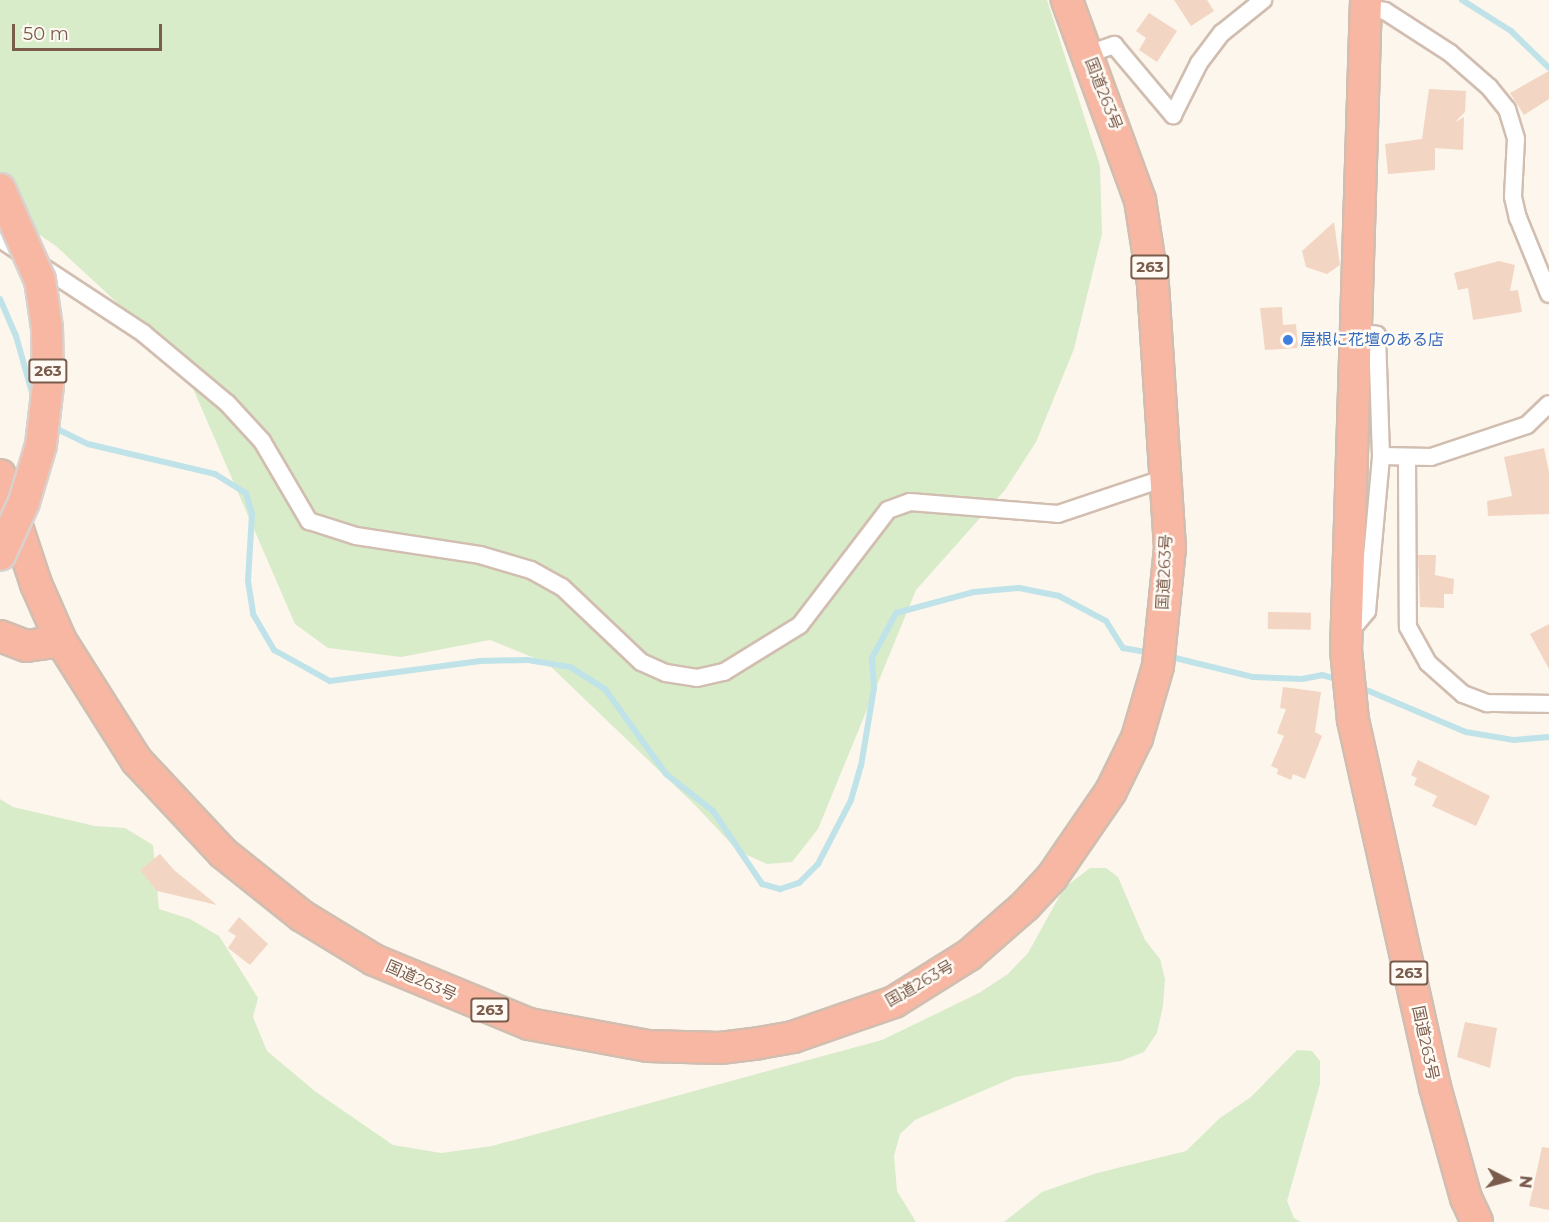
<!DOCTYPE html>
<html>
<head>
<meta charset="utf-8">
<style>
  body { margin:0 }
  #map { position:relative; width:1549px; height:1222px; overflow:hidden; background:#fdf6ec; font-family:Montserrat,"Noto Sans JP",sans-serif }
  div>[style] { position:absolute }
  .green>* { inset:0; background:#d8ecc9 }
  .stream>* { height:6px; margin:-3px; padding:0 3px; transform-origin:3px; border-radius:3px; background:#bfe3e8 }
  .building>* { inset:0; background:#f3d5c3; transform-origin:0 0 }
  .roads { filter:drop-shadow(2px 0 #d1beb0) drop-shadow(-2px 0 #d1beb0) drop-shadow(0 2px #d1beb0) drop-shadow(0 -2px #d1beb0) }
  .street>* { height:16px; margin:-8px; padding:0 8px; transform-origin:8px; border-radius:8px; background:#fff }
  .highway>* { height:30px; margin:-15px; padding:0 15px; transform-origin:15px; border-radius:15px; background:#f7b7a3 }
  .bridges { filter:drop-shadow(2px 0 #dad1cd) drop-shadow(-2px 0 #dad1cd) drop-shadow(0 2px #dad1cd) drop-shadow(0 -2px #dad1cd) }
  .highway-bridge>* { height:30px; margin:-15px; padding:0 15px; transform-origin:15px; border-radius:15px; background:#f7b7a3 }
  .dots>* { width:16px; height:16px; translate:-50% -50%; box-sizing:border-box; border:3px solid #fffaf3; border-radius:50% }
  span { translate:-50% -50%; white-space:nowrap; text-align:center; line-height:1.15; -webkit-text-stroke:5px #fffaf3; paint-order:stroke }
  .shield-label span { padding:2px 4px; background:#fffaf3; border:2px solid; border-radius:4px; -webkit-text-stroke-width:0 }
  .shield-label { font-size:15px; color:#7a5c4d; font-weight:700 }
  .street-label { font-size:16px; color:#7a5c4d }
  .shop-label { font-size:16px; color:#366cbe }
  .left { translate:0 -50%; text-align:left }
  .north { position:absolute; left:1477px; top:1150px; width:60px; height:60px; -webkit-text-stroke:4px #fffaf3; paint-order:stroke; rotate:96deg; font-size:16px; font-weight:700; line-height:24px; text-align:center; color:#7a5c4d }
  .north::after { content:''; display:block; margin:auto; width:21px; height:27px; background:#7a5c4d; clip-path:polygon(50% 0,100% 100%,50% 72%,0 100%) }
  .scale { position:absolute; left:12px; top:24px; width:150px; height:27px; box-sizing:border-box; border:3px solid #7a5c4d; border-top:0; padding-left:8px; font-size:18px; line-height:21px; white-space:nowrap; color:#7a5c4d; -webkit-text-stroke:4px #fffaf3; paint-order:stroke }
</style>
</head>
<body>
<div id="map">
  <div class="green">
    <i style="clip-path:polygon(0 0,1047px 0,1100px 166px,1102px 234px,1074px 349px,1036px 442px,1005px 490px,916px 590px,818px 829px,792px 862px,767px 864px,738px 851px,695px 805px,547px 663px,490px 640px,401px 657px,328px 648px,295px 624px,182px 363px,56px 246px,0 208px)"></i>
    <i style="clip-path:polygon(0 799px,13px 807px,95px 826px,125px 828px,153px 845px,159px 909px,190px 919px,219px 936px,258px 998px,253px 1017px,267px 1051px,316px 1092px,393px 1145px,441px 1153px,492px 1146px,882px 1040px,979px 993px,1008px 974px,1028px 953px,1064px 888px,1090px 868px,1106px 868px,1118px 877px,1145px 940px,1160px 959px,1165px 979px,1163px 1006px,1157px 1033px,1144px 1052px,1121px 1061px,1015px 1077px,915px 1120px,900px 1134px,894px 1156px,897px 1191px,916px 1222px,0 1222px)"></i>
    <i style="clip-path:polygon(1297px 1050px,1312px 1051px,1320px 1061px,1320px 1084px,1287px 1201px,1294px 1218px,1301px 1222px,1004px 1222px,1042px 1192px,1097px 1173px,1186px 1151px,1220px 1118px,1251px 1097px)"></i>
  </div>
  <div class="stream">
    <i style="left:1462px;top:0;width:58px;rotate:32.3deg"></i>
    <i style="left:1511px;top:31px;width:53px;rotate:44.2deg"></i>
    <i style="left:0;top:299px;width:40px;rotate:66.6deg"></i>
    <i style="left:16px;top:336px;width:70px;rotate:74.2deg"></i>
    <i style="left:53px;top:427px;width:39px;rotate:26deg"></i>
    <i style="left:88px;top:444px;width:130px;rotate:13.3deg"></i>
    <i style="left:215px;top:474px;width:36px;rotate:32deg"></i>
    <i style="left:246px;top:493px;width:22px;rotate:74deg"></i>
    <i style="left:252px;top:514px;width:67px;rotate:93.4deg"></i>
    <i style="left:248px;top:581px;width:33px;rotate:81deg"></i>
    <i style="left:253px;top:614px;width:42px;rotate:59.7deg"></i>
    <i style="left:274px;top:650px;width:64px;rotate:29deg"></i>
    <i style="left:330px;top:681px;width:150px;rotate:-7.6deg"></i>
    <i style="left:479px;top:661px;width:49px;rotate:-1.2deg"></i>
    <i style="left:528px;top:660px;width:43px;rotate:9.5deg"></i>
    <i style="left:570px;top:667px;width:41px;rotate:32.2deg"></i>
    <i style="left:605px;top:689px;width:105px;rotate:54.3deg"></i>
    <i style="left:666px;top:774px;width:60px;rotate:38.2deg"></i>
    <i style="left:713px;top:811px;width:88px;rotate:56.1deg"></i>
    <i style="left:762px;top:884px;width:19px;rotate:16deg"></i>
    <i style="left:780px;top:889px;width:20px;rotate:-18deg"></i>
    <i style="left:799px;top:883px;width:27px;rotate:-45deg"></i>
    <i style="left:818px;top:864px;width:72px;rotate:-62.7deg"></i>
    <i style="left:851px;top:800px;width:35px;rotate:-74deg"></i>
    <i style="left:861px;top:766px;width:79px;rotate:-80.5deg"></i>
    <i style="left:874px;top:688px;width:30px;rotate:-94deg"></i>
    <i style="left:872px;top:658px;width:51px;rotate:-61.9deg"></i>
    <i style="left:896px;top:613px;width:81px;rotate:-15.1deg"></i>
    <i style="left:974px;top:592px;width:45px;rotate:-5.1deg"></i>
    <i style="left:1019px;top:588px;width:41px;rotate:11.3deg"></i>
    <i style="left:1059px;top:596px;width:53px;rotate:28deg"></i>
    <i style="left:1106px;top:621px;width:32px;rotate:58deg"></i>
    <i style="left:1123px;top:648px;width:28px;rotate:10deg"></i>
    <i style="left:1167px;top:656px;width:89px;rotate:13.7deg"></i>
    <i style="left:1253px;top:677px;width:49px;rotate:2.3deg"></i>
    <i style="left:1302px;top:679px;width:20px;rotate:-11deg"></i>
    <i style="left:1322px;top:675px;width:18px;rotate:16deg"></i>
    <i style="left:1357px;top:686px;width:118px;rotate:22.9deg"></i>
    <i style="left:1466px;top:732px;width:49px;rotate:9.5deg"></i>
    <i style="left:1514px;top:740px;width:35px;rotate:-5deg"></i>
  </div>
  <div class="building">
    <i style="clip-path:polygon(1174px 0,1207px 0,1214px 11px,1191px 26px)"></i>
    <i style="clip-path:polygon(1149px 13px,1177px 31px,1157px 62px,1139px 50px,1146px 38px,1136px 31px)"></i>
    <i style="clip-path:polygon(1549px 71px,1549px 99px,1524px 115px,1510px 93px)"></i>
    <i style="clip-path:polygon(1429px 89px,1466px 91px,1465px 112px,1455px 122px,1464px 117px,1463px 150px,1435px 148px,1435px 170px,1388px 174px,1385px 144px,1422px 139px)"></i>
    <i style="clip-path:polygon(1334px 222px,1340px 265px,1327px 274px,1306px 267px,1302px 251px)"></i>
    <i style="clip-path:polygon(1499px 261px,1515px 265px,1510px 291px,1518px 290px,1522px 312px,1473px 320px,1468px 288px,1458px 290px,1454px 273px)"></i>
    <i style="clip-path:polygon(1282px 307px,1283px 325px,1296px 324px,1298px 348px,1265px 350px,1260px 308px)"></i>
    <i style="clip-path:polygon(1544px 448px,1549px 472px,1549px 514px,1488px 516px,1487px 501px,1512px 496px,1504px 457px)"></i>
    <i style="clip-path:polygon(1418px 555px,1436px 555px,1435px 575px,1454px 579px,1453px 594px,1444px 594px,1444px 608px,1420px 607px)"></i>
    <i style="left:1268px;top:612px;width:43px;height:17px;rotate:1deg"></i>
    <i style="clip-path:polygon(1549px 624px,1549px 669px,1530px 634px)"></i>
    <i style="clip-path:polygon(1283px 687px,1321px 692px,1315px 732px,1322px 736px,1305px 779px,1293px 774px,1291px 780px,1277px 774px,1278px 769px,1271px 766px,1284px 736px,1277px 733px,1286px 709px,1280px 708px)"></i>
    <i style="clip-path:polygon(1418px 760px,1490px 796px,1476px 826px,1432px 806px,1437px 796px,1414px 785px,1417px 778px,1411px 775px)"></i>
    <i style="clip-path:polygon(160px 854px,174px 870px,217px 905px,157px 891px,140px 870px)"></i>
    <i style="clip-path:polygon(239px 917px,268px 944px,250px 965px,228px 948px,236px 936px,228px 931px)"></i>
    <i style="clip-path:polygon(1465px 1022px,1497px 1028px,1490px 1068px,1457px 1057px)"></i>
    <i style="clip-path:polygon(1542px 1147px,1549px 1148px,1549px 1210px,1529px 1206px)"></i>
  </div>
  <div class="roads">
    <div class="street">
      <i style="left:1367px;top:8px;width:18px;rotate:9deg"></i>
      <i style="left:1385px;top:11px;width:77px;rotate:32.9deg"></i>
      <i style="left:1450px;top:53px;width:52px;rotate:41.1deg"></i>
      <i style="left:1489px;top:87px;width:28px;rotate:51deg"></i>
      <i style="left:1507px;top:109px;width:31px;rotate:73deg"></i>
      <i style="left:1516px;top:139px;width:58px;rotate:93deg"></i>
      <i style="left:1513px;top:197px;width:22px;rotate:77deg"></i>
      <i style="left:1518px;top:218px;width:82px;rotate:67.8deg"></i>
      <i style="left:1088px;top:54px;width:28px;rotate:-19deg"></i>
      <i style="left:1114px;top:45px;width:92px;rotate:49.9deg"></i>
      <i style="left:1173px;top:115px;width:58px;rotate:-63.4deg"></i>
      <i style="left:1199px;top:63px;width:38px;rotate:-53deg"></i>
      <i style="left:1222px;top:33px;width:53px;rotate:-38.8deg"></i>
      <i style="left:0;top:239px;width:171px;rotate:33.3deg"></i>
      <i style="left:143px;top:333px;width:109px;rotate:39.8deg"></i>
      <i style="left:227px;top:403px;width:52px;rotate:47.4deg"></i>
      <i style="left:262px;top:441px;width:93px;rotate:59.6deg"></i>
      <i style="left:309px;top:521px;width:49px;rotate:17.7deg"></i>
      <i style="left:356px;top:536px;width:125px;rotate:8.7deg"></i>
      <i style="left:480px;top:555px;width:53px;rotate:16.4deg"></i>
      <i style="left:531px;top:570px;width:35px;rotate:29deg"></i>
      <i style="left:562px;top:587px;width:109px;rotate:43.5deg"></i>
      <i style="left:641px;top:662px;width:27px;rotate:24deg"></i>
      <i style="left:666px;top:673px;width:31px;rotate:9deg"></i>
      <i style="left:697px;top:678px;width:28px;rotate:-13deg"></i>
      <i style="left:724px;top:672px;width:89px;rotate:-31.7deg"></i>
      <i style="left:800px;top:625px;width:145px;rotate:-52.6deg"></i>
      <i style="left:888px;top:510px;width:23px;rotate:-20deg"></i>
      <i style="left:910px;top:502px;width:148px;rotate:4.6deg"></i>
      <i style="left:1058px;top:514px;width:113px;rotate:-18.6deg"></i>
      <i style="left:1354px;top:332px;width:23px;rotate:7deg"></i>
      <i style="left:1377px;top:335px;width:121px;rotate:88.1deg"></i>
      <i style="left:1381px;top:456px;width:50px;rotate:1.1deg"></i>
      <i style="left:1431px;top:457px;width:101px;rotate:-18.4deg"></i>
      <i style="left:1527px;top:425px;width:30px;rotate:-44deg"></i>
      <i style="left:1407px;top:458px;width:169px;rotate:89.7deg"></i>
      <i style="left:1408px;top:627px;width:41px;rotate:60.9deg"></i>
      <i style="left:1428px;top:663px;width:47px;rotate:41.5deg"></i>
      <i style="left:1463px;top:694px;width:26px;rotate:21deg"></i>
      <i style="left:1487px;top:703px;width:62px;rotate:0.9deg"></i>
      <i style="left:1345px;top:624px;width:12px;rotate:-5deg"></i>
      <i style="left:1357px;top:623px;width:16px;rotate:-50deg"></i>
      <i style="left:1367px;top:611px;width:156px;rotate:-84.8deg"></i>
    </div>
    <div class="highway">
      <i style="left:1366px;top:0;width:650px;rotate:91.76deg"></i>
      <i style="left:1346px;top:650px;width:70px;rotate:84.3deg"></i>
      <i style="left:1353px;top:720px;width:376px;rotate:77.4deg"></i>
      <i style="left:1435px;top:1087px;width:115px;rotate:74.4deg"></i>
      <i style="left:1466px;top:1198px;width:26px;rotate:65deg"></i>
      <i style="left:0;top:475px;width:115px;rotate:71.7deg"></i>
      <i style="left:36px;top:584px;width:62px;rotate:66.3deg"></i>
      <i style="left:61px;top:641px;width:142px;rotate:57.7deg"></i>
      <i style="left:137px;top:761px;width:126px;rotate:46.9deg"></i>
      <i style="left:223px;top:853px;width:101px;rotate:38.6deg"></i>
      <i style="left:302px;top:916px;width:84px;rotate:31.4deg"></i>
      <i style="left:374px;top:960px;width:168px;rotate:22.4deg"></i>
      <i style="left:529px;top:1024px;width:121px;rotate:10.5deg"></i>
      <i style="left:648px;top:1046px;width:72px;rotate:1.6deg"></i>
      <i style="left:720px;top:1048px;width:39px;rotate:-7deg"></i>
      <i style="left:759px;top:1043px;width:35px;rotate:-10deg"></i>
      <i style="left:793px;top:1037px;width:107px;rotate:-19.1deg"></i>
      <i style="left:894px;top:1002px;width:89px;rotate:-32.1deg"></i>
      <i style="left:969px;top:955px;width:74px;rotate:-41.2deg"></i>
      <i style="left:1025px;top:906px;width:40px;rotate:-47deg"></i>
      <i style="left:1052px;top:877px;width:104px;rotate:-55.5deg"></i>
      <i style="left:1111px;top:791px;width:59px;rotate:-63.9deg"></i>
      <i style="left:1137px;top:738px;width:75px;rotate:-73.7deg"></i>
      <i style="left:1158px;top:666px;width:119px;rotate:-84.2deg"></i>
      <i style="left:1170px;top:548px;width:265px;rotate:-93.7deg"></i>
      <i style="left:1153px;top:284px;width:85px;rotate:-98.8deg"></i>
      <i style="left:1140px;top:200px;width:213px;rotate:-110.1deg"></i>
      <i style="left:0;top:636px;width:28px;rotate:21deg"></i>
      <i style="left:26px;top:646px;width:35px;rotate:-8deg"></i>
    </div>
  </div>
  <div class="bridges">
    <div class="highway-bridge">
      <i style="left:0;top:189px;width:99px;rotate:66.3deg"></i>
      <i style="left:40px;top:280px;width:49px;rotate:81.7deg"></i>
      <i style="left:47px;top:328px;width:57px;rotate:89deg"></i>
      <i style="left:48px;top:385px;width:60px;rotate:96.7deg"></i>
      <i style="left:41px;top:445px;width:59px;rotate:106.6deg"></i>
      <i style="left:24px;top:502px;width:58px;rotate:114.4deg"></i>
    </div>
  </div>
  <div class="dots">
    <i style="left:1288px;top:340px;background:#3f7fe0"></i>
  </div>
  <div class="shield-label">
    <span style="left:1150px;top:267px">263</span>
    <span style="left:48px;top:371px">263</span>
    <span style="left:1409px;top:973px">263</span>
    <span style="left:490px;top:1010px">263</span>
  </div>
  <div class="street-label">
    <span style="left:1103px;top:94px;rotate:69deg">国道263号</span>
    <span style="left:1165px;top:572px;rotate:-87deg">国道263号</span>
    <span style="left:421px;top:981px;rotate:24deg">国道263号</span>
    <span style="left:920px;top:984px;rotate:-30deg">国道263号</span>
    <span style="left:1425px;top:1043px;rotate:78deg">国道263号</span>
  </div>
  <div class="shop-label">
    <span class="left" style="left:1300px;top:340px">屋根に花壇のある店</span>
  </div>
  <div class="north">N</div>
  <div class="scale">50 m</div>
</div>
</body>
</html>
